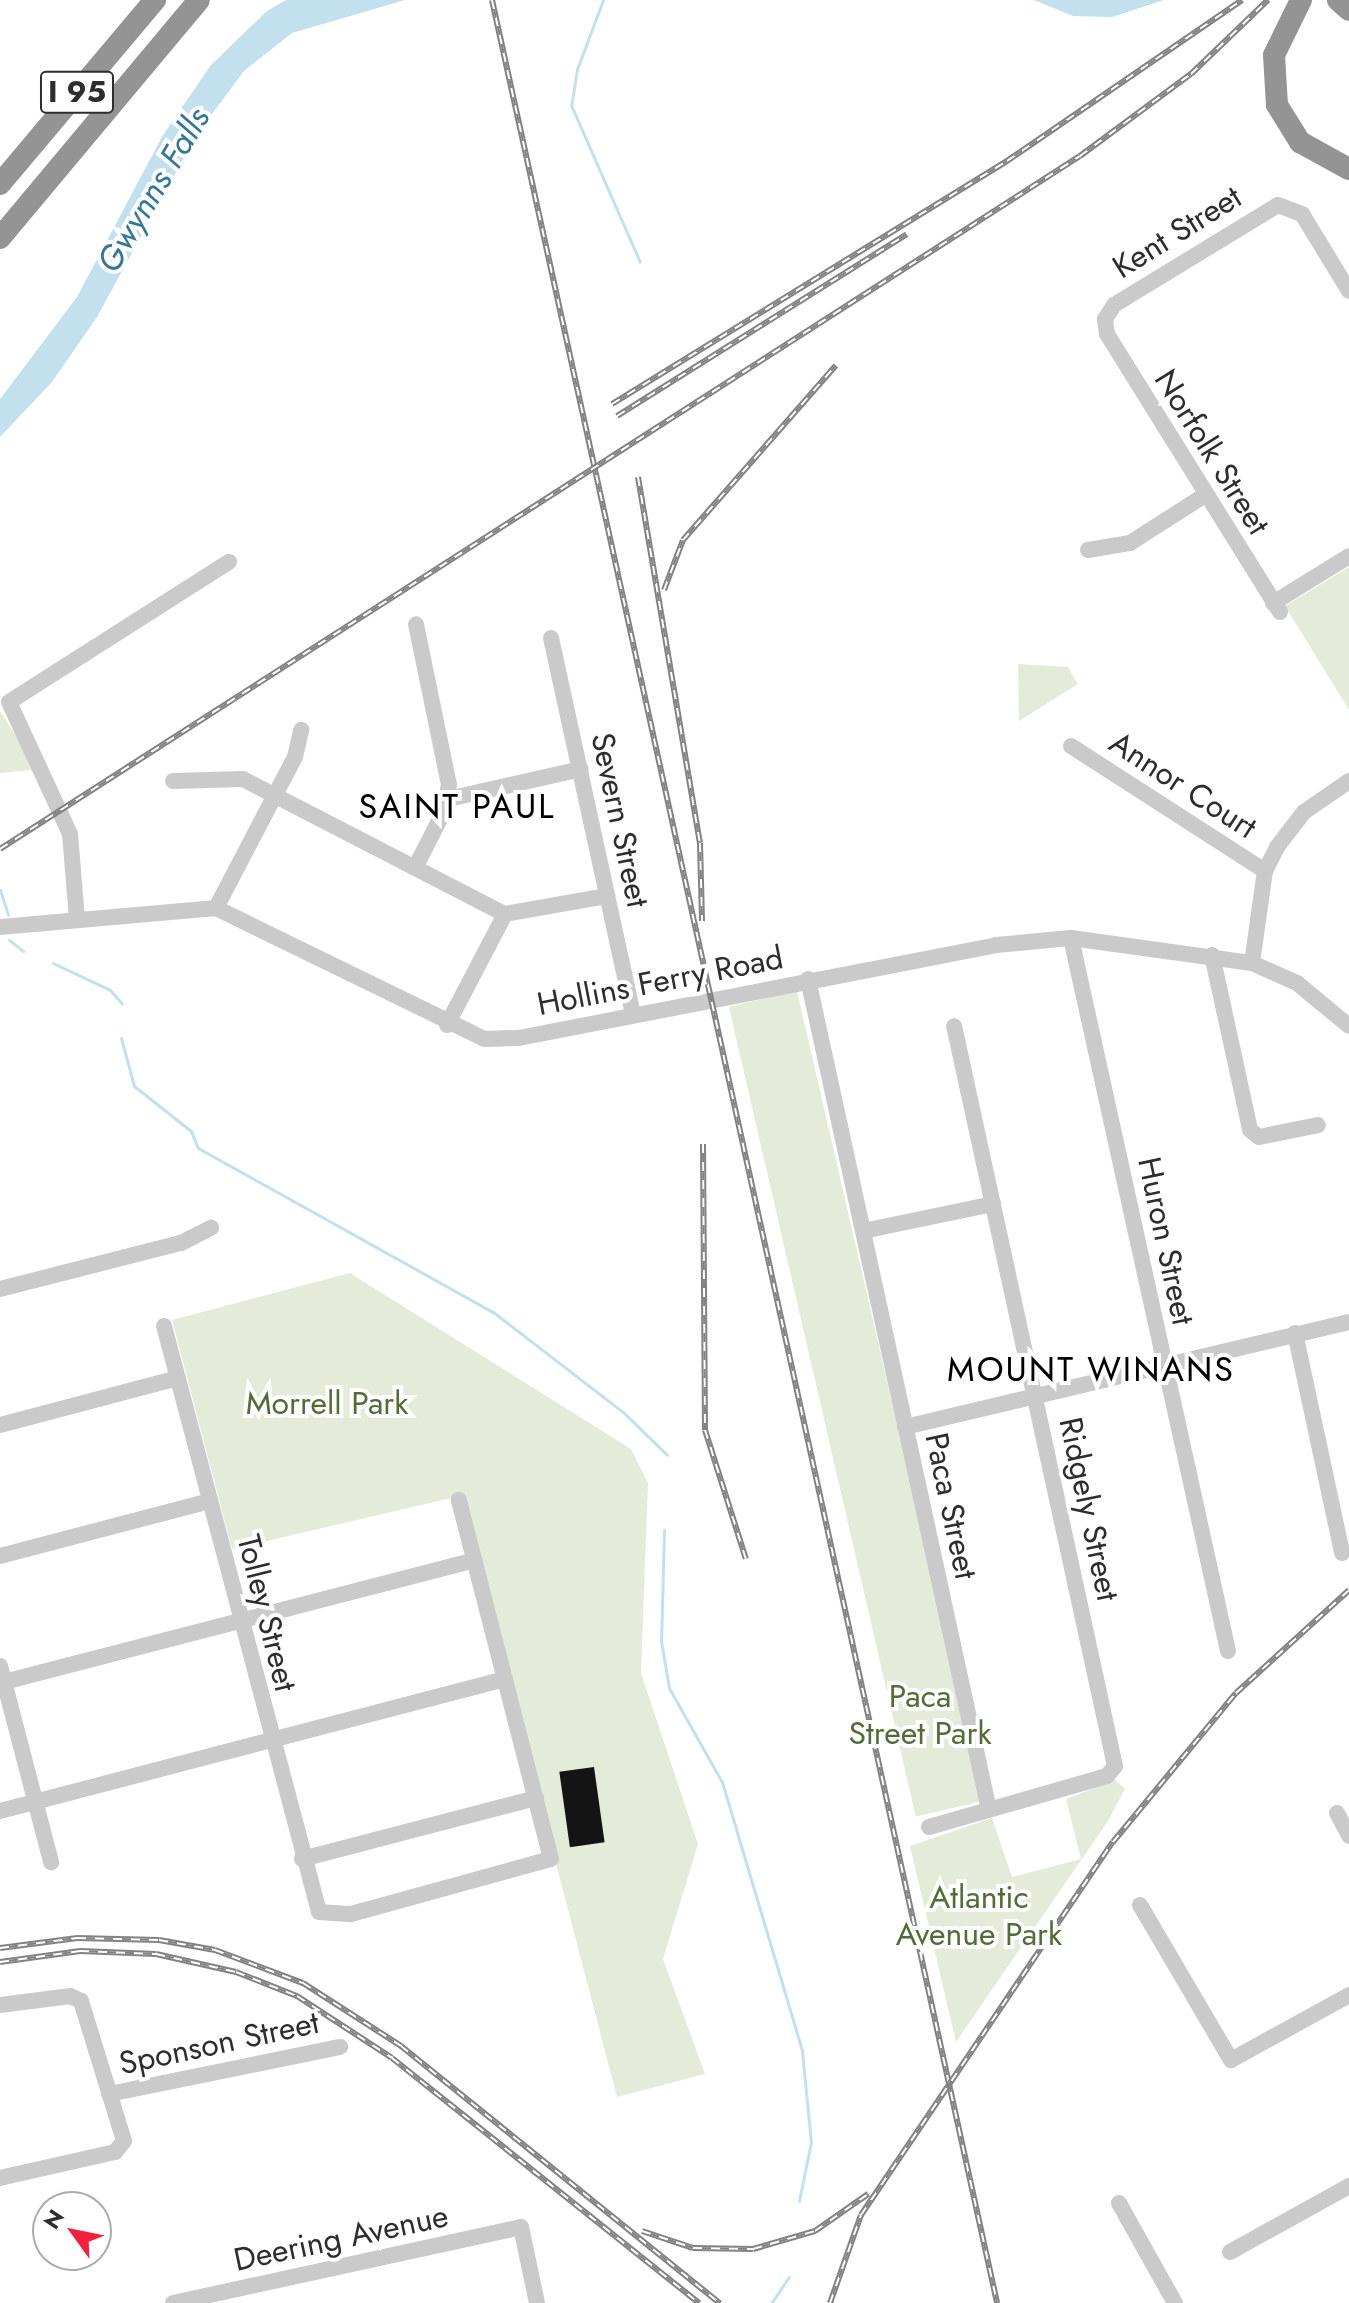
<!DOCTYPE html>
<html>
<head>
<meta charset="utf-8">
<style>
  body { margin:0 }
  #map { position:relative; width:1349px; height:2303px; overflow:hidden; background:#fff; font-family:Jost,sans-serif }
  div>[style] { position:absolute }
  .green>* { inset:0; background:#e4ecd9; transform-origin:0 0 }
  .water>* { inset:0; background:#c3e0ee }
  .stream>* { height:3px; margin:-1.5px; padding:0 1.5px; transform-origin:1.5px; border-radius:1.5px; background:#c3e0ee }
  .building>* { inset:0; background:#141414; transform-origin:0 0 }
  .minor>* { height:16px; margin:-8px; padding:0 8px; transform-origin:8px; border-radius:8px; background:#cacaca }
  .highway>* { height:22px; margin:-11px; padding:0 11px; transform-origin:11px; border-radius:11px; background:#949494 }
  .rail>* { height:6px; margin-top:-3px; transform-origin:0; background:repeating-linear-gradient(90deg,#fff 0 9px,#828282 0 18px); box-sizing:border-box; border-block:2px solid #828282 }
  span { translate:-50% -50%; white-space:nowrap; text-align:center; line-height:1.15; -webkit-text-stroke:8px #fff; paint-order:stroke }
  .shield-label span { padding:2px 6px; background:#fff; border:2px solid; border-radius:6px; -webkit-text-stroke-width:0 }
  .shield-label { font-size:30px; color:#2d2d2d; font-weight:700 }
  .street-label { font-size:32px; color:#2d2d2d }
  .park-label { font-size:32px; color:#536c37 }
  .water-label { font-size:34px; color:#347695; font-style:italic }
  .neighbourhood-label { font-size:34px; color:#000; letter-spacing:2px }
  .north { position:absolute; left:32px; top:2191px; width:80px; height:80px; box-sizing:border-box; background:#fff; border:2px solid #ababab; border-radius:50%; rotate:303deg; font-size:22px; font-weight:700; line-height:32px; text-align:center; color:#2d2d2d }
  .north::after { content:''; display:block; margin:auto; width:28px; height:36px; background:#f41f3d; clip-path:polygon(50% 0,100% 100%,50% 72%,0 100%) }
</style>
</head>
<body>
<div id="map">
  <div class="green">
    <i style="clip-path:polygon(1349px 567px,1349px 710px,1285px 606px)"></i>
    <i style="clip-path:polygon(1018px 664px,1068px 667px,1078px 684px,1019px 721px)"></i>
    <i style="clip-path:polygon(0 711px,21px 744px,31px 770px,0 773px)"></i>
    <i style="left:797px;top:991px;width:831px;height:70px;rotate:77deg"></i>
    <i style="clip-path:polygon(350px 1273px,631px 1449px,648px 1483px,641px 1673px,698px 1844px,663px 1959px,705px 2074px,617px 2097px,460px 1496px,232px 1549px,172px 1320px)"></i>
    <i style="clip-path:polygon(1115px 1780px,1125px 1789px,1108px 1821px,956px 2042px,910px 1846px,992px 1818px,1012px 1877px,1081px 1859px,1066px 1799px)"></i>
  </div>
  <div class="water">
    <i style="clip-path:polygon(286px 0,405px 0,292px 33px,244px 71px,197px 134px,97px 317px,52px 382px,0 437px,0 399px,77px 297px,163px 135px,211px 65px,267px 11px)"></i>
    <i style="clip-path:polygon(1034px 0,1164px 0,1112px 17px,1073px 16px)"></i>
  </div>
  <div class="stream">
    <i style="left:603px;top:0;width:74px;rotate:110.6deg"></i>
    <i style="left:577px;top:69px;width:36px;rotate:99deg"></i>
    <i style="left:571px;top:105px;width:171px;rotate:66.3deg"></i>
    <i style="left:0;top:890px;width:26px;rotate:72deg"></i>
    <i style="left:9px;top:940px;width:18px;rotate:38deg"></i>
    <i style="left:53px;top:963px;width:63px;rotate:25.3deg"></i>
    <i style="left:110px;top:990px;width:18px;rotate:49deg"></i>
    <i style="left:121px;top:1038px;width:50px;rotate:74.8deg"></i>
    <i style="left:134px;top:1086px;width:73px;rotate:38.3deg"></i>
    <i style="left:191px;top:1131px;width:18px;rotate:68deg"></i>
    <i style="left:198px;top:1148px;width:338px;rotate:29.1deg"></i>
    <i style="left:493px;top:1312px;width:165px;rotate:37.6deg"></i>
    <i style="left:624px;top:1413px;width:60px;rotate:44.3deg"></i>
    <i style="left:664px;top:1530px;width:111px;rotate:91.5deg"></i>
    <i style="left:661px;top:1641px;width:48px;rotate:80.3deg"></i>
    <i style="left:669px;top:1688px;width:108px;rotate:60.6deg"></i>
    <i style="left:722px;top:1782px;width:281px;rotate:73.4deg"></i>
    <i style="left:802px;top:2051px;width:91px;rotate:84.4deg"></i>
    <i style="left:811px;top:2142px;width:60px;rotate:101.5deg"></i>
    <i style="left:772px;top:2302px;width:30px;rotate:-56deg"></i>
  </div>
  <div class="building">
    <i style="left:594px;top:1767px;width:76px;height:35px;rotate:82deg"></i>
  </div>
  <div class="minor">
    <i style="left:1088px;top:550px;width:43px;rotate:-9.5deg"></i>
    <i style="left:1130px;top:543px;width:89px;rotate:-32.6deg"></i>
    <i style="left:1273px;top:603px;width:89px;rotate:-31.7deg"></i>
    <i style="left:1280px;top:612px;width:327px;rotate:-121.9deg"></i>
    <i style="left:1107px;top:334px;width:15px;rotate:-98deg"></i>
    <i style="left:1105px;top:319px;width:17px;rotate:-57deg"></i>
    <i style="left:1114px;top:305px;width:192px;rotate:-31.4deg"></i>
    <i style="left:1278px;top:205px;width:26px;rotate:21deg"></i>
    <i style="left:1302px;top:214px;width:90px;rotate:58.6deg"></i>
    <i style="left:551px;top:638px;width:386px;rotate:77.7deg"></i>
    <i style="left:1071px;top:746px;width:231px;rotate:32.8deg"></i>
    <i style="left:173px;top:781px;width:70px;rotate:-1.6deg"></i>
    <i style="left:243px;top:779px;width:295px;rotate:27.3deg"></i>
    <i style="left:505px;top:914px;width:104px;rotate:-10deg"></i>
    <i style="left:448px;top:799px;width:136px;rotate:-12.7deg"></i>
    <i style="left:416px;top:866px;width:59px;rotate:-63deg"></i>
    <i style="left:443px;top:813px;width:29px;rotate:-78deg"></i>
    <i style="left:449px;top:785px;width:164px;rotate:-101.6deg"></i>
    <i style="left:216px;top:908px;width:170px;rotate:-62.4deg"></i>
    <i style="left:295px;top:757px;width:28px;rotate:-77deg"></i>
    <i style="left:77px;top:919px;width:85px;rotate:-94.7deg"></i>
    <i style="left:70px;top:834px;width:145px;rotate:-114.8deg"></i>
    <i style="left:9px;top:702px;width:261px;rotate:-32.5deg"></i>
    <i style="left:0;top:927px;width:217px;rotate:-5deg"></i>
    <i style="left:216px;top:908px;width:299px;rotate:26deg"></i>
    <i style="left:485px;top:1039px;width:34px;rotate:-2deg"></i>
    <i style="left:519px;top:1038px;width:486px;rotate:-11deg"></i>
    <i style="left:996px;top:945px;width:75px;rotate:-5.3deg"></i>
    <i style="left:1071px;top:938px;width:183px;rotate:7.9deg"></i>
    <i style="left:1252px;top:963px;width:49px;rotate:24deg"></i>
    <i style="left:1297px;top:983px;width:67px;rotate:39.6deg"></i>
    <i style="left:1071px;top:938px;width:730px;rotate:77.58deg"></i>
    <i style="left:1212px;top:955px;width:179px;rotate:77.7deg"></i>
    <i style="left:1250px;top:1130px;width:11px;rotate:38deg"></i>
    <i style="left:1259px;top:1137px;width:60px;rotate:-11.5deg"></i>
    <i style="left:1252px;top:963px;width:93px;rotate:-82deg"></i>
    <i style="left:1265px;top:871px;width:27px;rotate:-63deg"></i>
    <i style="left:1277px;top:847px;width:44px;rotate:-52.4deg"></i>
    <i style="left:1304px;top:812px;width:55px;rotate:-34.6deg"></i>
    <i style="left:808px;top:979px;width:850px;rotate:77.71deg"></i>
    <i style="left:447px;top:1025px;width:125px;rotate:-62.4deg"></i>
    <i style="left:863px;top:1231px;width:133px;rotate:-11.7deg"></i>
    <i style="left:0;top:1289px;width:187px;rotate:-14.3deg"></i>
    <i style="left:181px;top:1243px;width:34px;rotate:-27deg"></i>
    <i style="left:164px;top:1326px;width:606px;rotate:75.18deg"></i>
    <i style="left:319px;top:1912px;width:32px;rotate:4deg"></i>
    <i style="left:351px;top:1914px;width:207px;rotate:-15.4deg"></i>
    <i style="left:551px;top:1859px;width:371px;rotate:-104.4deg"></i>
    <i style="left:1295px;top:1333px;width:225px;rotate:77.9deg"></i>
    <i style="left:0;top:1425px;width:184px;rotate:-14.8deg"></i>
    <i style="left:905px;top:1427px;width:456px;rotate:-13.3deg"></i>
    <i style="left:0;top:1556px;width:216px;rotate:-14.7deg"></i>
    <i style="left:0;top:1666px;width:203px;rotate:75.4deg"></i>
    <i style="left:0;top:1683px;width:490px;rotate:-14.5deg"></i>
    <i style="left:0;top:1811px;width:522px;rotate:-14.65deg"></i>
    <i style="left:1337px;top:1813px;width:26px;rotate:62deg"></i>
    <i style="left:929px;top:1827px;width:185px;rotate:-16deg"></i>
    <i style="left:1107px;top:1776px;width:13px;rotate:-51deg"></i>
    <i style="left:1115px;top:1766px;width:757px;rotate:-102.27deg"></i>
    <i style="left:302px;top:1859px;width:242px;rotate:-14.6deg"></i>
    <i style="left:1140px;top:1905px;width:180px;rotate:59.6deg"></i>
    <i style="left:1231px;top:2060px;width:135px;rotate:-28.8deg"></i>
    <i style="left:0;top:2005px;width:71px;rotate:-7.3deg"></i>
    <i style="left:70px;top:1996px;width:12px;rotate:24deg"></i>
    <i style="left:81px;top:2001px;width:146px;rotate:72.9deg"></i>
    <i style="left:124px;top:2141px;width:14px;rotate:129deg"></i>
    <i style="left:115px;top:2152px;width:118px;rotate:167.3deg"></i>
    <i style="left:109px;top:2094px;width:236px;rotate:-11.5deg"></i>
    <i style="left:1119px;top:2203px;width:115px;rotate:60.8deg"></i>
    <i style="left:1230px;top:2252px;width:136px;rotate:-29deg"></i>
    <i style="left:173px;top:2303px;width:356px;rotate:-12.3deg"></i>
    <i style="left:521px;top:2227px;width:78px;rotate:78.1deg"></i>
  </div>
  <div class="highway">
    <i style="left:1301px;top:0;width:61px;rotate:116.1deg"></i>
    <i style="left:1274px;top:55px;width:50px;rotate:86.6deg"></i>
    <i style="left:1277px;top:105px;width:44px;rotate:58.1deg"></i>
    <i style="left:1300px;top:142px;width:56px;rotate:28.9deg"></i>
    <i style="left:1338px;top:0;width:15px;rotate:42deg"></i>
    <i style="left:0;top:184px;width:241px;rotate:-49.9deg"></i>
    <i style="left:0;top:238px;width:310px;rotate:-50.1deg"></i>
  </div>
  <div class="rail">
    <i style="left:492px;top:0;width:2358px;rotate:77.63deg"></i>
    <i style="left:612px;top:404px;width:464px;rotate:-31.6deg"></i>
    <i style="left:1007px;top:161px;width:285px;rotate:-34.4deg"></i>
    <i style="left:617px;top:416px;width:342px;rotate:-32.1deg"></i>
    <i style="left:638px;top:477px;width:371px;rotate:80.4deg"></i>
    <i style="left:700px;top:843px;width:78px;rotate:88.5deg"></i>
    <i style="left:664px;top:590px;width:53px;rotate:-69.2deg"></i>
    <i style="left:683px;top:540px;width:232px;rotate:-48.8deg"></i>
    <i style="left:0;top:849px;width:1283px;rotate:-32.69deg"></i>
    <i style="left:1080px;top:156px;width:138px;rotate:-36.5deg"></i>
    <i style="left:1191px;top:74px;width:107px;rotate:-43.9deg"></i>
    <i style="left:703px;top:1144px;width:286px;rotate:89.6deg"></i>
    <i style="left:705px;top:1430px;width:135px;rotate:72.4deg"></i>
    <i style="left:0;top:1948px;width:78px;rotate:-7.4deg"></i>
    <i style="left:77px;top:1938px;width:82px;rotate:1.4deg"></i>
    <i style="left:159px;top:1940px;width:57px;rotate:10.1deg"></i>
    <i style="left:215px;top:1950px;width:94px;rotate:20.6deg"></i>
    <i style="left:303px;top:1983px;width:117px;rotate:32.7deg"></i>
    <i style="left:401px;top:2046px;width:410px;rotate:38.9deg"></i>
    <i style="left:0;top:1962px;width:81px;rotate:-7.8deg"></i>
    <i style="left:80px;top:1951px;width:76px;rotate:2.3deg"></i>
    <i style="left:156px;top:1954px;width:82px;rotate:12.7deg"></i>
    <i style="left:236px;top:1972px;width:66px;rotate:21.5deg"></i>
    <i style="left:297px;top:1996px;width:113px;rotate:33.1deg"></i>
    <i style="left:392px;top:2058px;width:393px;rotate:38.6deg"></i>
    <i style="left:642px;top:2231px;width:54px;rotate:18.4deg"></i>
    <i style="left:693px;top:2248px;width:60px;rotate:1deg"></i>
    <i style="left:753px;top:2249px;width:65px;rotate:-16.2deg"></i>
    <i style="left:815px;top:2231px;width:65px;rotate:-34.9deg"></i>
    <i style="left:830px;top:2303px;width:93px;rotate:-70.6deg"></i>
    <i style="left:861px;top:2215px;width:450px;rotate:-56deg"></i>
    <i style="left:1113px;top:1842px;width:193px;rotate:-50.5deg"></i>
    <i style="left:1236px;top:1693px;width:153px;rotate:-42.3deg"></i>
  </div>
  <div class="shield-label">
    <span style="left:77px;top:92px">I 95</span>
  </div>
  <div class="street-label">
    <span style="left:1177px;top:232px;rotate:-32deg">Kent Street</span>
    <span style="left:1212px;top:452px;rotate:58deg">Norfolk Street</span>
    <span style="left:1183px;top:785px;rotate:33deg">Annor Court</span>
    <span style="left:620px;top:820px;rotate:78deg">Severn Street</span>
    <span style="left:660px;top:981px;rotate:-11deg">Hollins Ferry Road</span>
    <span style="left:1166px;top:1241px;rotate:78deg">Huron Street</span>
    <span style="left:951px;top:1506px;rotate:78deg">Paca Street</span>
    <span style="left:1089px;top:1509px;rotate:78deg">Ridgely Street</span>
    <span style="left:267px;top:1613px;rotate:76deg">Tolley Street</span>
    <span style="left:219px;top:2043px;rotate:-12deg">Sponson Street</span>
    <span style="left:341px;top:2238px;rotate:-12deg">Deering Avenue</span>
  </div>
  <div class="park-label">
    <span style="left:327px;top:1403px">Morrell Park</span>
    <span style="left:920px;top:1715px">Paca<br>Street Park</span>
    <span style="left:979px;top:1916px">Atlantic<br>Avenue Park</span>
  </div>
  <div class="water-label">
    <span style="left:153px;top:190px;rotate:-59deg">Gwynns Falls</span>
  </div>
  <div class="neighbourhood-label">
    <span style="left:457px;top:807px">SAINT PAUL</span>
    <span style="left:1091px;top:1370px">MOUNT WINANS</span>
  </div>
  <div class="north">N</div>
</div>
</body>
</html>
